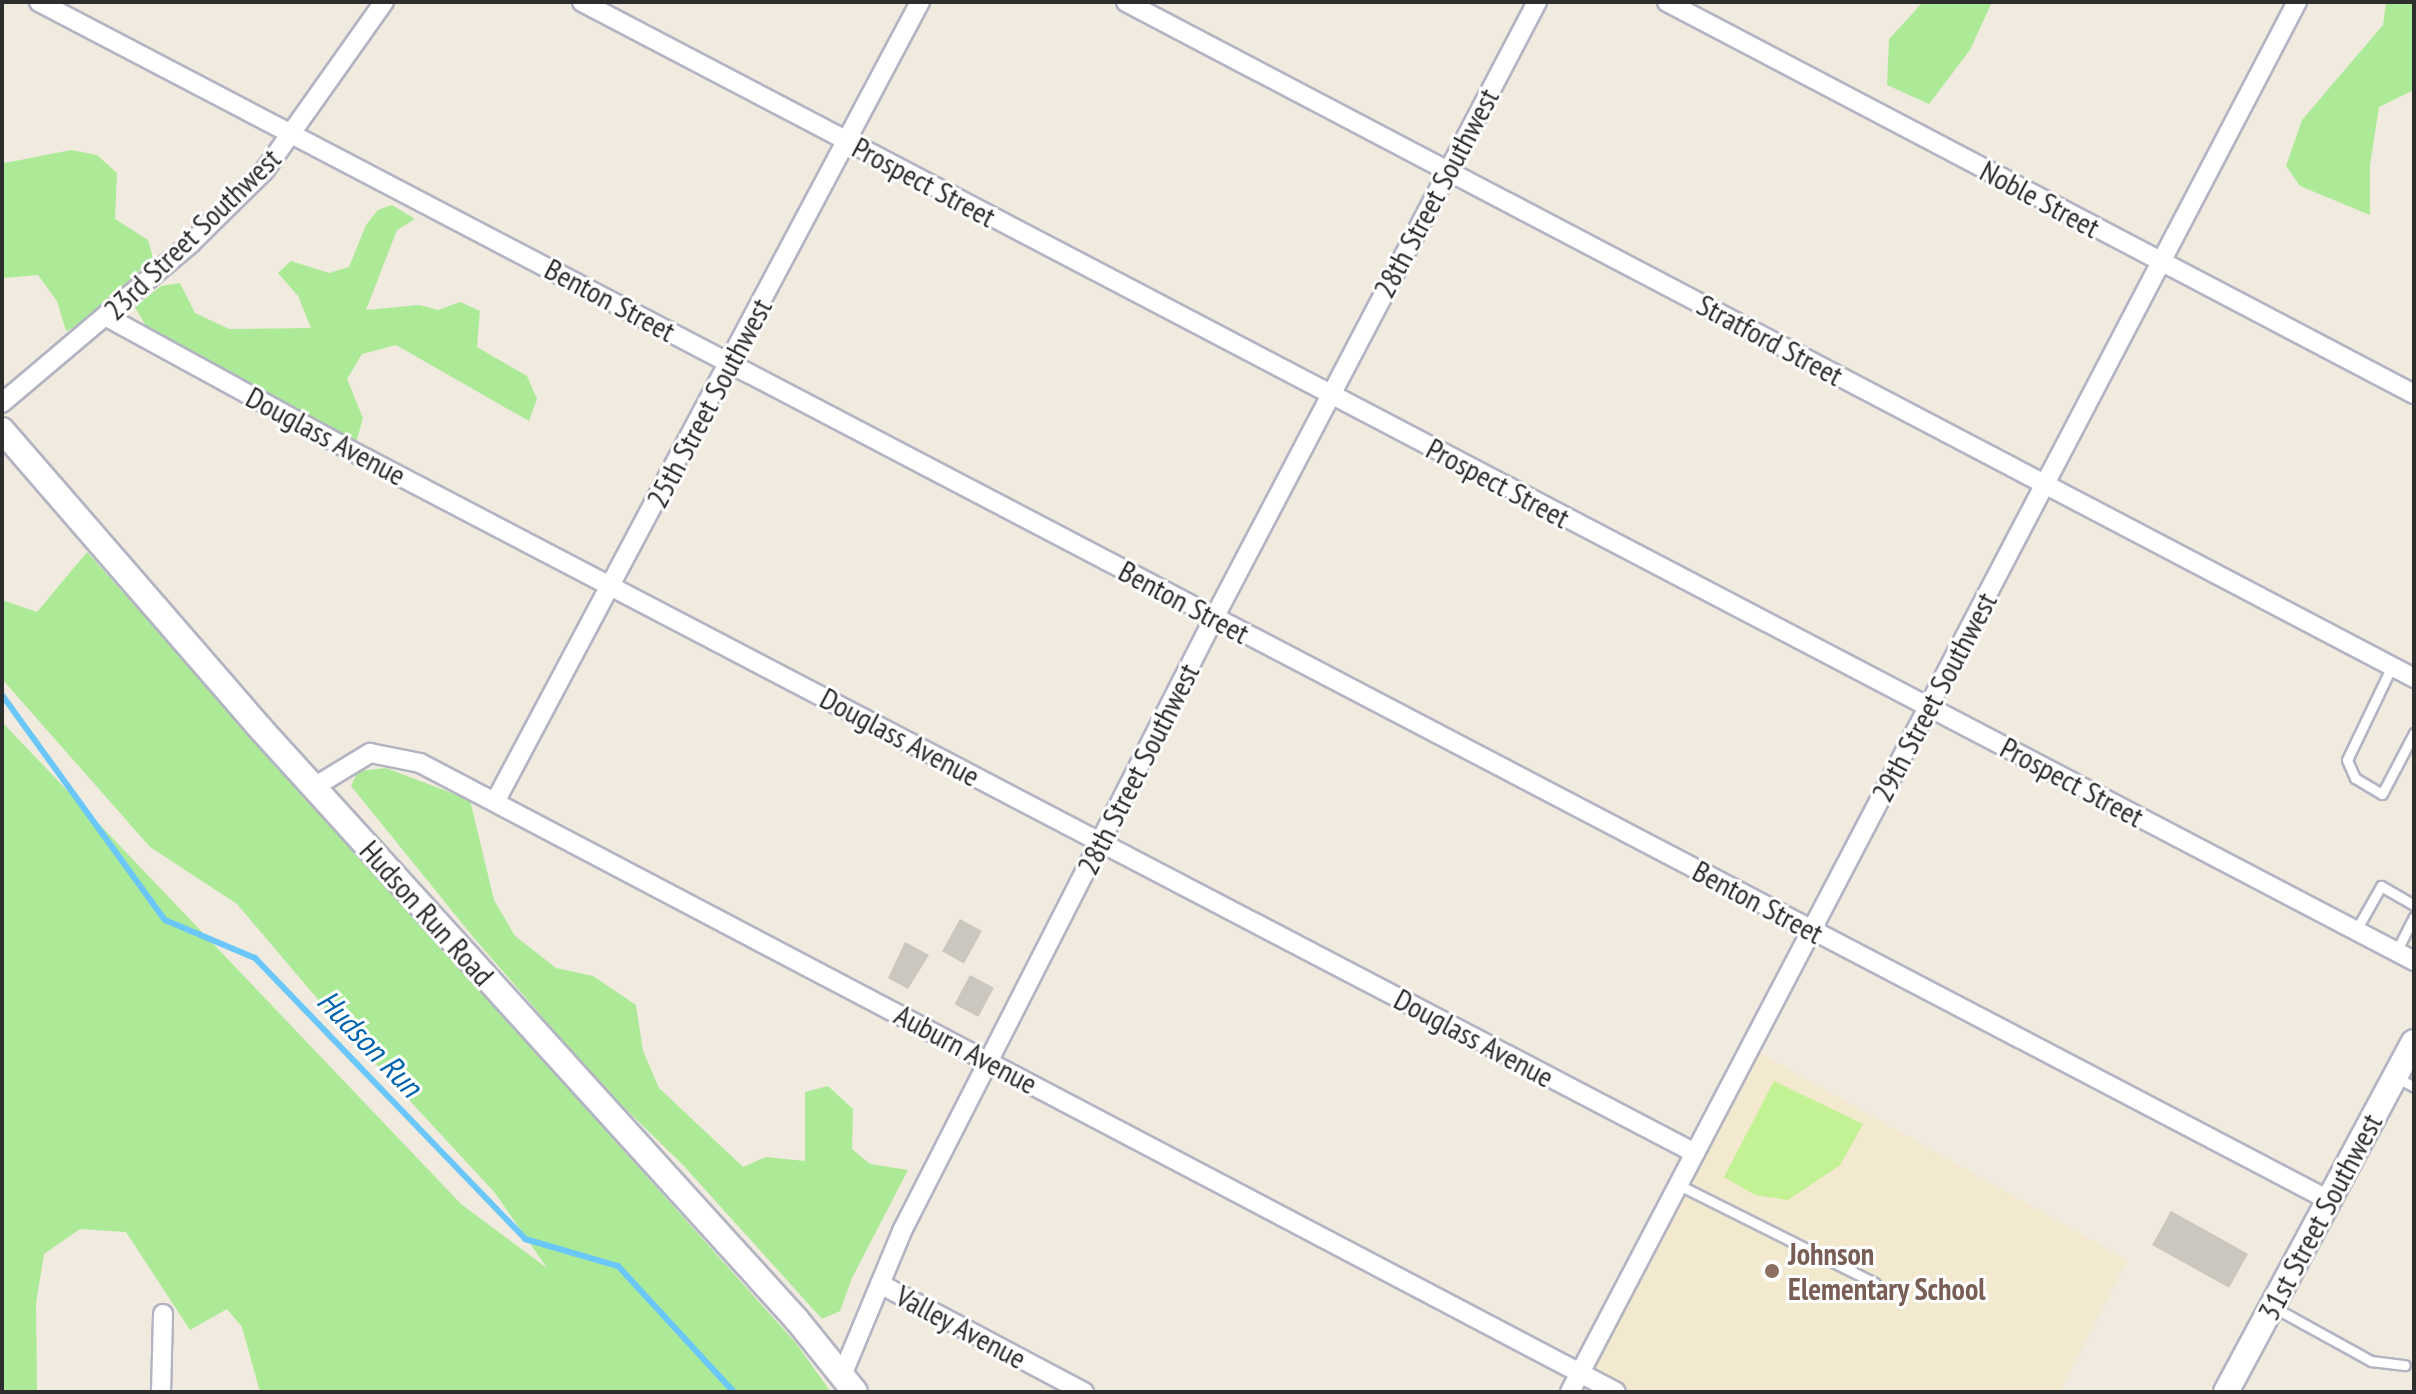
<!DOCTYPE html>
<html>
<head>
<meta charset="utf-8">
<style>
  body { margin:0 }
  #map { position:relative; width:2416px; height:1394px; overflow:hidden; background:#f0eadf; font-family:"PT Sans Narrow",sans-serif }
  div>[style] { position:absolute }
  .education>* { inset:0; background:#f2e9ce }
  .green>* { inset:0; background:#adea98 }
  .pitch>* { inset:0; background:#c2f293 }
  .stream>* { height:6px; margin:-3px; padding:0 3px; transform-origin:3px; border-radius:3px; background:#6bc7f9 }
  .building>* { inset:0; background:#cbc7be; transform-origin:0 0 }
  .roads { filter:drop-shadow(2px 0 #b3b4c2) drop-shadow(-2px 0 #b3b4c2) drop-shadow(0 2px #b3b4c2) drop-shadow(0 -2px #b3b4c2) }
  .service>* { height:9px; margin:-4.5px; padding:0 4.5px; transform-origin:4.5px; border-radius:4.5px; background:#fff }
  .minor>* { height:18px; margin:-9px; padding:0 9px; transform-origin:9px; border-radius:9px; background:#fff }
  .secondary>* { height:24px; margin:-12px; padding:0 12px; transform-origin:12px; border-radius:12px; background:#fff }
  .dots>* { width:22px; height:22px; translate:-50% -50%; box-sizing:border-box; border:4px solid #fff; border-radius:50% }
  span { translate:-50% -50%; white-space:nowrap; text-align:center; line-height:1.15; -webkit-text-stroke:6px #fff; paint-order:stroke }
  .street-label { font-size:30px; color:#2d2d2d }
  .education-label { font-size:30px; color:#785e54; font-weight:700 }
  .left { translate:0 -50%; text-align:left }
  .water-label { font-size:32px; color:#0264ad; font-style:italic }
  .frame { position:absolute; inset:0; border:4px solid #2d2d2d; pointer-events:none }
</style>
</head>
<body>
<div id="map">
  <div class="education">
    <i style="clip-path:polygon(1749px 1047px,2127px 1260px,2060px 1392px,1616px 1392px,1580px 1373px)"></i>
  </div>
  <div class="green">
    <i style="clip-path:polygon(1923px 2px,1992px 2px,1970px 50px,1929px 104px,1887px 85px,1889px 39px)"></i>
    <i style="clip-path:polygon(2386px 2px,2414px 2px,2414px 90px,2379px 107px,2370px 165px,2370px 215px,2300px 186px,2286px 166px,2302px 120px,2383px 25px)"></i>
    <i style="clip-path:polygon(71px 150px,97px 155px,117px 173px,115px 219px,148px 240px,153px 258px,83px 324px,66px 331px,57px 301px,38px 275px,2px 278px,2px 158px,5px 163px)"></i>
    <i style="clip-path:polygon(392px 205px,415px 219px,397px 230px,366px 310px,419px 305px,438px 310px,460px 302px,480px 311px,477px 347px,527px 376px,537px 399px,529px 421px,396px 345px,362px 354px,347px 379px,363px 418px,355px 446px,150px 333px,135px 307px,161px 286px,180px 283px,195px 313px,229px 329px,311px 328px,298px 296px,278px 273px,291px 261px,329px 273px,349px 267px,366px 225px,378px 210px)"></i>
    <i style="clip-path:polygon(87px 552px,795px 1342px,831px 1392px,260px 1392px,242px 1327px,227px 1309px,190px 1330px,126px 1232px,80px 1229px,44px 1254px,36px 1303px,37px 1392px,2px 1392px,2px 722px,461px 1204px,547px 1268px,495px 1193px,337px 1022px,237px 904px,150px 847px,2px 679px,2px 600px,37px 612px)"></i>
    <i style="clip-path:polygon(386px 768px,470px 800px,494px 900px,515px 936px,556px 968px,593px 976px,636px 1005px,643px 1051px,659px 1088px,743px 1167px,766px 1157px,805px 1161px,805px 1092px,828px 1086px,853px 1109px,852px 1149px,870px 1164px,908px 1170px,852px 1278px,840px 1311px,822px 1319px,683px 1165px,603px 1087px,474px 938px,351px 786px,358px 771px)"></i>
  </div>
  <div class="pitch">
    <i style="clip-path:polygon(1774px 1081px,1863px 1124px,1840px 1165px,1788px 1200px,1755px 1195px,1724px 1177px)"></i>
  </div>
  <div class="stream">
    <i style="left:2px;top:695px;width:278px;rotate:54.1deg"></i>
    <i style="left:165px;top:920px;width:98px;rotate:22.9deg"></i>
    <i style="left:255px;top:958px;width:390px;rotate:46.1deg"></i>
    <i style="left:525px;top:1239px;width:97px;rotate:16.2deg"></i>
    <i style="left:618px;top:1266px;width:171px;rotate:47.4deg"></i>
  </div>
  <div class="building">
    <i style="left:960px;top:919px;width:25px;height:37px;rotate:29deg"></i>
    <i style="clip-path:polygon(905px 942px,929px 955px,908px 989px,888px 978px)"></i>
    <i style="left:970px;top:975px;width:27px;height:33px;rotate:28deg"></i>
    <i style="left:2171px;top:1211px;width:88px;height:39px;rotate:29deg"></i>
  </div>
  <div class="roads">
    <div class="service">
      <i style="left:2392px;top:666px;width:104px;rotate:115.6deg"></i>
      <i style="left:2347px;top:760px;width:20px;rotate:66deg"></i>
      <i style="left:2355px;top:778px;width:31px;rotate:31deg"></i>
      <i style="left:2382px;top:794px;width:69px;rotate:-62.3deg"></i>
      <i style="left:2355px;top:932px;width:53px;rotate:-60.5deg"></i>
      <i style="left:2381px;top:886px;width:38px;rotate:30deg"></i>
      <i style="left:2396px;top:952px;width:39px;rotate:-63deg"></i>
      <i style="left:2398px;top:1078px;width:18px;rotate:29deg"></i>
      <i style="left:1679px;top:1185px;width:219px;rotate:26.6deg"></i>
      <i style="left:2275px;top:1308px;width:110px;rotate:28.9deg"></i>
      <i style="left:2371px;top:1361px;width:34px;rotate:7deg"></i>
    </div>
    <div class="minor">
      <i style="left:39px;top:2px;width:2584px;rotate:27.62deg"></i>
      <i style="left:582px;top:2px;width:2068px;rotate:27.63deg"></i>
      <i style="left:1126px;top:2px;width:1455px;rotate:27.69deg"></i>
      <i style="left:1667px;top:2px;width:844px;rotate:27.69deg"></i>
      <i style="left:107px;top:317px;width:273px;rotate:28.7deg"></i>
      <i style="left:346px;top:448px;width:1522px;rotate:27.59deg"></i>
      <i style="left:2px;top:403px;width:248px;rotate:-40.2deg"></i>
      <i style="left:191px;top:243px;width:104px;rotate:-44.6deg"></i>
      <i style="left:265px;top:170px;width:206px;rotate:-54.7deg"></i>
      <i style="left:314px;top:787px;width:66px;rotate:-31.3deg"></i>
      <i style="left:370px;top:753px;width:51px;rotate:11.3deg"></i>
      <i style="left:420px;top:763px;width:1351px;rotate:27.74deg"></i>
      <i style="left:495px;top:802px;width:906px;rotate:-62.02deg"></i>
      <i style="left:880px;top:1284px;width:231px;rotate:27.9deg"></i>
      <i style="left:843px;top:1373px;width:156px;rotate:-67.4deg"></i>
      <i style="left:903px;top:1229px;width:686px;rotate:-63.02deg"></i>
      <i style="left:1214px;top:618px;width:696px;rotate:-62.33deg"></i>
      <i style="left:161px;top:1392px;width:78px;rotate:-88.5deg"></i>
      <i style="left:1570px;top:1392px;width:1569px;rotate:-62.39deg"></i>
    </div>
    <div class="secondary">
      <i style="left:2px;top:430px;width:396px;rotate:49.1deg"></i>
      <i style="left:261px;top:729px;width:798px;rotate:47.79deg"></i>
      <i style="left:797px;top:1320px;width:92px;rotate:51.1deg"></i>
      <i style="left:2226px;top:1392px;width:397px;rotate:-61.8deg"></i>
    </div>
  </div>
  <div class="dots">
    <i style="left:1772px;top:1271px;background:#8d6e63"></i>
  </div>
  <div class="street-label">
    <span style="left:924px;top:182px;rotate:28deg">Prospect Street</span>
    <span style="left:1436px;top:193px;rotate:-62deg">28th Street Southwest</span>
    <span style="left:2040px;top:199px;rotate:28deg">Noble Street</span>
    <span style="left:192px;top:234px;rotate:-44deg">23rd Street Southwest</span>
    <span style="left:610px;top:300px;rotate:28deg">Benton Street</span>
    <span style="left:1770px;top:340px;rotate:28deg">Stratford Street</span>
    <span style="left:709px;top:403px;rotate:-62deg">25th Street Southwest</span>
    <span style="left:326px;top:436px;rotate:28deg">Douglass Avenue</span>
    <span style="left:1498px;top:483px;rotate:28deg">Prospect Street</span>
    <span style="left:1184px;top:602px;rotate:28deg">Benton Street</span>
    <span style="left:1934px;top:697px;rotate:-62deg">29th Street Southwest</span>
    <span style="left:900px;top:737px;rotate:28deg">Douglass Avenue</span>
    <span style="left:1138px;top:769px;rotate:-63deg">28th Street Southwest</span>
    <span style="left:2072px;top:782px;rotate:28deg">Prospect Street</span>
    <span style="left:1758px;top:902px;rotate:28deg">Benton Street</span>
    <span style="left:427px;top:913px;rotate:48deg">Hudson Run Road</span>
    <span style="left:1474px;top:1038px;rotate:28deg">Douglass Avenue</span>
    <span style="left:966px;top:1049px;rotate:28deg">Auburn Avenue</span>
    <span style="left:2320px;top:1217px;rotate:-62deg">31st Street Southwest</span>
    <span style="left:961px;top:1327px;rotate:28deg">Valley Avenue</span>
  </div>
  <div class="education-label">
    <span class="left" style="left:1788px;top:1271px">Johnson<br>Elementary School</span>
  </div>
  <div class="water-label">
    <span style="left:370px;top:1043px;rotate:46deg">Hudson Run</span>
  </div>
  <div class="frame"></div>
</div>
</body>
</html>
